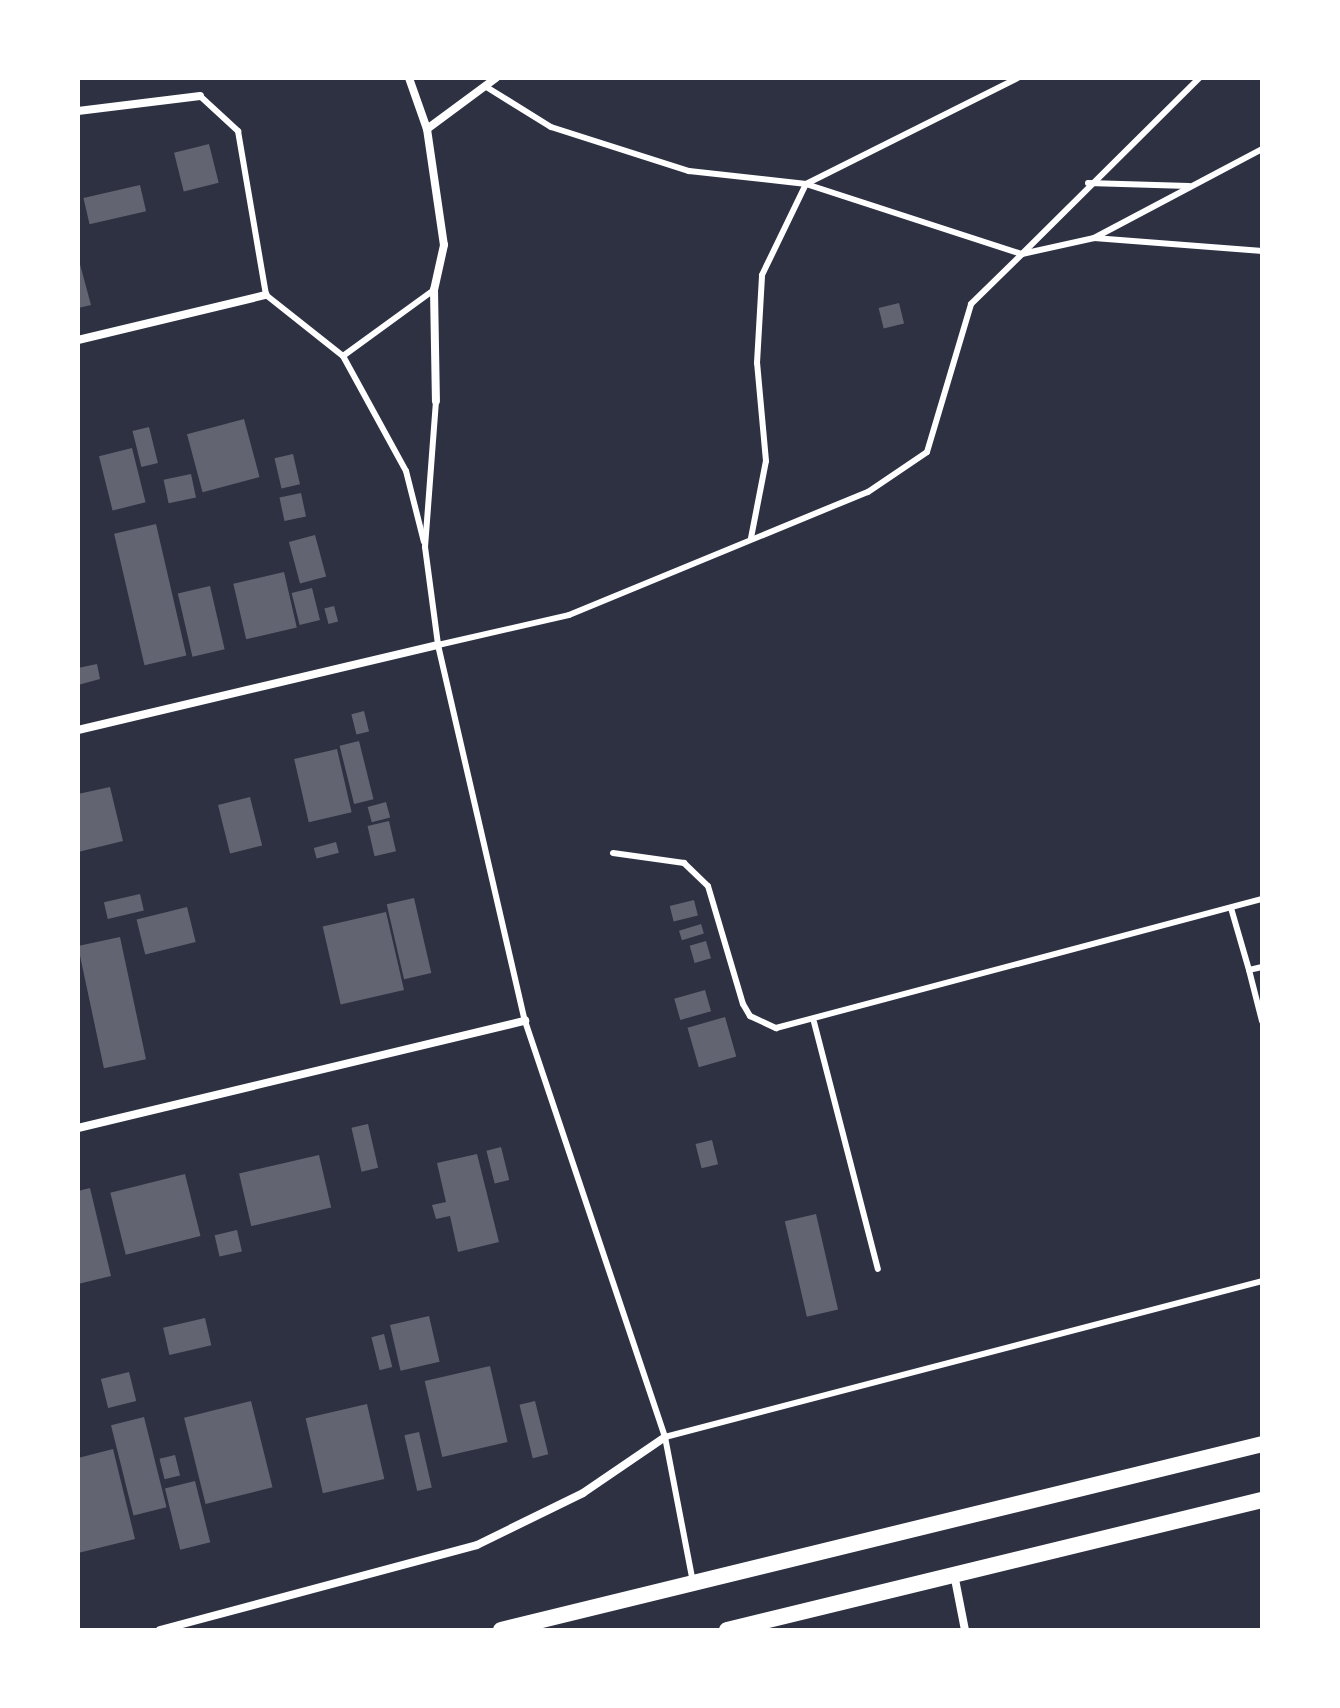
<!DOCTYPE html>
<html>
<head>
<meta charset="utf-8">
<style>
  body { margin:0 }
  #map { position:relative; width:1340px; height:1708px; overflow:hidden; background:#2d3142; font-family:Montserrat,sans-serif }
  div>[style] { position:absolute }
  .building>* { inset:0; background:#626471; transform-origin:0 0 }
  .service>* { height:6px; margin:-3px; padding:0 3px; transform-origin:3px; border-radius:3px; background:#fff }
  .minor>* { height:8px; margin:-4px; padding:0 4px; transform-origin:4px; border-radius:4px; background:#fff }
  .secondary>* { height:16px; margin:-8px; padding:0 8px; transform-origin:8px; border-radius:8px; background:#fff }
  span { translate:-50% -50%; white-space:nowrap; text-align:center; line-height:1.15; -webkit-text-stroke:8px #fff; paint-order:stroke }
  .frame { position:absolute; inset:0; border:80px solid #fff; pointer-events:none }
</style>
</head>
<body>
<div id="map">
  <div class="building">
    <i style="left:209px;top:144px;width:40px;height:36px;rotate:76deg"></i>
    <i style="left:140px;top:185px;width:27px;height:58px;rotate:77deg"></i>
    <i style="clip-path:polygon(78px 257px,91px 305px,78px 308px)"></i>
    <i style="left:899px;top:303px;width:21px;height:21px;rotate:76deg"></i>
    <i style="left:244px;top:419px;width:60px;height:59px;rotate:75deg"></i>
    <i style="left:149px;top:427px;width:37px;height:17px;rotate:76deg"></i>
    <i style="left:132px;top:448px;width:56px;height:34px;rotate:76deg"></i>
    <i style="left:293px;top:454px;width:31px;height:19px;rotate:77deg"></i>
    <i style="left:191px;top:474px;width:24px;height:28px;rotate:78deg"></i>
    <i style="left:301px;top:493px;width:24px;height:22px;rotate:78deg"></i>
    <i style="left:156px;top:524px;width:135px;height:43px;rotate:77deg"></i>
    <i style="left:315px;top:535px;width:43px;height:27px;rotate:75deg"></i>
    <i style="left:284px;top:572px;width:57px;height:52px;rotate:77deg"></i>
    <i style="left:210px;top:586px;width:65px;height:33px;rotate:77deg"></i>
    <i style="left:312px;top:588px;width:33px;height:21px;rotate:76deg"></i>
    <i style="left:334px;top:606px;width:16px;height:10px;rotate:75deg"></i>
    <i style="clip-path:polygon(97px 664px,100px 679px,78px 685px,78px 668px)"></i>
    <i style="left:364px;top:711px;width:21px;height:13px;rotate:76deg"></i>
    <i style="left:359px;top:741px;width:60px;height:20px;rotate:76deg"></i>
    <i style="left:337px;top:749px;width:65px;height:44px;rotate:77deg"></i>
    <i style="clip-path:polygon(110px 787px,123px 841px,78px 852px,78px 794px)"></i>
    <i style="left:250px;top:797px;width:50px;height:33px;rotate:76deg"></i>
    <i style="left:386px;top:802px;width:16px;height:19px;rotate:75deg"></i>
    <i style="left:389px;top:821px;width:31px;height:22px;rotate:77deg"></i>
    <i style="left:336px;top:842px;width:11px;height:23px;rotate:75deg"></i>
    <i style="left:140px;top:894px;width:17px;height:37px;rotate:77deg"></i>
    <i style="left:414px;top:898px;width:77px;height:28px;rotate:77deg"></i>
    <i style="left:694px;top:900px;width:16px;height:25px;rotate:76deg"></i>
    <i style="left:187px;top:907px;width:36px;height:52px;rotate:76deg"></i>
    <i style="left:386px;top:912px;width:80px;height:65px;rotate:77deg"></i>
    <i style="left:701px;top:924px;width:10px;height:23px;rotate:73deg"></i>
    <i style="left:120px;top:937px;width:125px;height:43px;rotate:78deg"></i>
    <i style="left:706px;top:941px;width:18px;height:17px;rotate:74deg"></i>
    <i style="left:705px;top:990px;width:22px;height:32px;rotate:74deg"></i>
    <i style="left:725px;top:1017px;width:41px;height:39px;rotate:74deg"></i>
    <i style="left:368px;top:1124px;width:45px;height:17px;rotate:77deg"></i>
    <i style="left:712px;top:1140px;width:25px;height:17px;rotate:76deg"></i>
    <i style="left:501px;top:1147px;width:34px;height:15px;rotate:76deg"></i>
    <i style="clip-path:polygon(477px 1154px,499px 1242px,458px 1252px,450px 1216px,436px 1219px,432px 1205px,446px 1202px,437px 1163px)"></i>
    <i style="left:319px;top:1155px;width:54px;height:82px;rotate:77deg"></i>
    <i style="left:185px;top:1174px;width:64px;height:77px;rotate:76deg"></i>
    <i style="clip-path:polygon(90px 1188px,111px 1276px,78px 1284px,78px 1191px)"></i>
    <i style="left:816px;top:1214px;width:98px;height:32px;rotate:77deg"></i>
    <i style="left:237px;top:1230px;width:22px;height:23px;rotate:77deg"></i>
    <i style="left:429px;top:1316px;width:47px;height:40px;rotate:77deg"></i>
    <i style="left:205px;top:1318px;width:28px;height:43px;rotate:77deg"></i>
    <i style="left:384px;top:1334px;width:34px;height:13px;rotate:76deg"></i>
    <i style="left:490px;top:1366px;width:78px;height:67px;rotate:77deg"></i>
    <i style="left:129px;top:1372px;width:30px;height:29px;rotate:76deg"></i>
    <i style="left:251px;top:1401px;width:89px;height:69px;rotate:76deg"></i>
    <i style="left:535px;top:1401px;width:55px;height:16px;rotate:76deg"></i>
    <i style="left:367px;top:1404px;width:77px;height:63px;rotate:77deg"></i>
    <i style="left:144px;top:1417px;width:93px;height:34px;rotate:76deg"></i>
    <i style="left:419px;top:1432px;width:57px;height:15px;rotate:77deg"></i>
    <i style="clip-path:polygon(113px 1449px,135px 1539px,78px 1553px,78px 1458px)"></i>
    <i style="left:175px;top:1455px;width:21px;height:16px;rotate:76deg"></i>
    <i style="left:195px;top:1481px;width:63px;height:31px;rotate:76deg"></i>
  </div>
  <div class="service">
    <i style="left:488px;top:88px;width:74px;rotate:31.8deg"></i>
    <i style="left:551px;top:127px;width:145px;rotate:17.7deg"></i>
    <i style="left:689px;top:171px;width:118px;rotate:6.3deg"></i>
    <i style="left:806px;top:184px;width:227px;rotate:18deg"></i>
    <i style="left:1022px;top:254px;width:250px;rotate:-44.8deg"></i>
    <i style="left:200px;top:96px;width:52px;rotate:42.6deg"></i>
    <i style="left:238px;top:131px;width:166px;rotate:80.3deg"></i>
    <i style="left:266px;top:295px;width:98px;rotate:38.4deg"></i>
    <i style="left:343px;top:356px;width:112px;rotate:-36deg"></i>
    <i style="left:1088px;top:183px;width:101px;rotate:1.7deg"></i>
    <i style="left:1094px;top:238px;width:190px;rotate:-27.9deg"></i>
    <i style="left:343px;top:356px;width:131px;rotate:61.3deg"></i>
    <i style="left:406px;top:471px;width:73px;rotate:75.8deg"></i>
    <i style="left:436px;top:401px;width:146px;rotate:94.3deg"></i>
    <i style="left:425px;top:547px;width:99px;rotate:82.4deg"></i>
    <i style="left:438px;top:645px;width:386px;rotate:77deg"></i>
    <i style="left:525px;top:1021px;width:439px;rotate:71.4deg"></i>
    <i style="left:665px;top:1437px;width:148px;rotate:79.1deg"></i>
    <i style="left:751px;top:538px;width:78px;rotate:-79deg"></i>
    <i style="left:766px;top:461px;width:98px;rotate:-95.2deg"></i>
    <i style="left:757px;top:363px;width:88px;rotate:-86.7deg"></i>
    <i style="left:762px;top:275px;width:101px;rotate:-64.2deg"></i>
    <i style="left:806px;top:184px;width:237px;rotate:-26.6deg"></i>
    <i style="left:438px;top:645px;width:134px;rotate:-12.9deg"></i>
    <i style="left:569px;top:615px;width:323px;rotate:-22.4deg"></i>
    <i style="left:868px;top:492px;width:71px;rotate:-34.1deg"></i>
    <i style="left:927px;top:452px;width:154px;rotate:-73.4deg"></i>
    <i style="left:971px;top:304px;width:71px;rotate:-44.4deg"></i>
    <i style="left:1022px;top:254px;width:74px;rotate:-12.5deg"></i>
    <i style="left:1094px;top:238px;width:169px;rotate:4.4deg"></i>
    <i style="left:613px;top:853px;width:72px;rotate:8deg"></i>
    <i style="left:684px;top:863px;width:33px;rotate:44deg"></i>
    <i style="left:708px;top:886px;width:123px;rotate:73.5deg"></i>
    <i style="left:743px;top:1004px;width:14px;rotate:60deg"></i>
    <i style="left:750px;top:1016px;width:29px;rotate:25deg"></i>
    <i style="left:776px;top:1028px;width:503px;rotate:-14.87deg"></i>
    <i style="left:1231px;top:908px;width:65px;rotate:73.8deg"></i>
    <i style="left:1262px;top:967px;width:13px;rotate:167deg"></i>
    <i style="left:1249px;top:970px;width:53px;rotate:75.7deg"></i>
    <i style="left:814px;top:1022px;width:255px;rotate:75.5deg"></i>
    <i style="left:665px;top:1437px;width:617px;rotate:-14.64deg"></i>
  </div>
  <div class="minor">
    <i style="left:409px;top:78px;width:54px;rotate:70.6deg"></i>
    <i style="left:427px;top:129px;width:117px;rotate:81.7deg"></i>
    <i style="left:444px;top:245px;width:46px;rotate:102.5deg"></i>
    <i style="left:434px;top:290px;width:111px;rotate:89deg"></i>
    <i style="left:78px;top:111px;width:123px;rotate:-7deg"></i>
    <i style="left:427px;top:129px;width:86px;rotate:-36.5deg"></i>
    <i style="left:78px;top:340px;width:193px;rotate:-13.5deg"></i>
    <i style="left:78px;top:730px;width:370px;rotate:-13.3deg"></i>
    <i style="left:78px;top:1128px;width:460px;rotate:-13.5deg"></i>
    <i style="left:954px;top:1574px;width:57px;rotate:78.9deg"></i>
    <i style="left:160px;top:1630px;width:328px;rotate:-15deg"></i>
    <i style="left:477px;top:1545px;width:118px;rotate:-26.1deg"></i>
    <i style="left:583px;top:1493px;width:99px;rotate:-34.3deg"></i>
  </div>
  <div class="secondary">
    <i style="left:501px;top:1630px;width:783px;rotate:-13.73deg"></i>
    <i style="left:727px;top:1630px;width:551px;rotate:-13.66deg"></i>
  </div>
  <div class="frame"></div>
</div>
</body>
</html>
